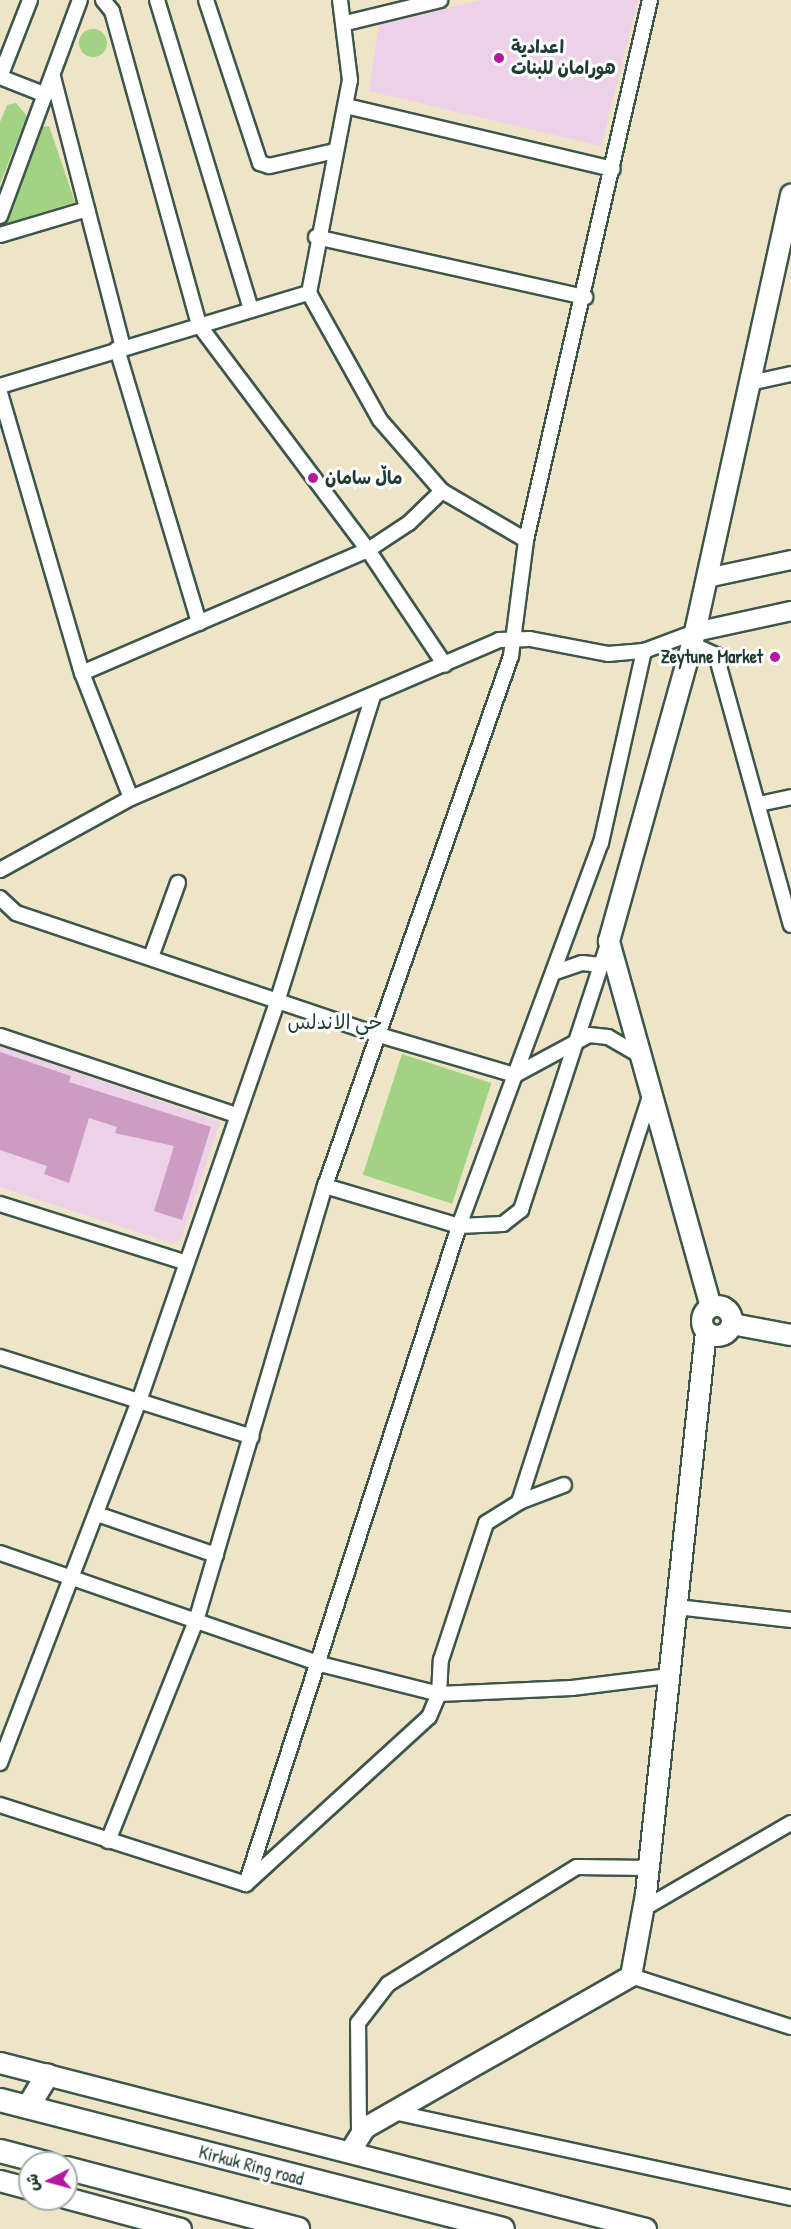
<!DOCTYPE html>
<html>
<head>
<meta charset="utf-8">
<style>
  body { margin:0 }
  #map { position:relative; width:791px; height:2229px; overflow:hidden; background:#eee5c8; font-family:"Patrick Hand","Playpen Sans Arabic",sans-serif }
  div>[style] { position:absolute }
  .built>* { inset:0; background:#edd1e9 }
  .green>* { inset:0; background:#a1d382; transform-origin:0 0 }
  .round { border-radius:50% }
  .building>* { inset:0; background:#cc9cc2 }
  .roads { filter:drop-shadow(2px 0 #3e564a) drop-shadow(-2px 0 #3e564a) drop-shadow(0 2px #3e564a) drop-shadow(0 -2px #3e564a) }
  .minor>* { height:14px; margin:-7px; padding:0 7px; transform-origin:7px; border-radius:7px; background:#fff }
  .tertiary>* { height:18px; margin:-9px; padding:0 9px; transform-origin:9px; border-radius:9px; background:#fff }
  .secondary>* { height:20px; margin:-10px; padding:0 10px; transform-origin:10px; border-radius:10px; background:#fff }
  .secondary>.ring { margin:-10px; padding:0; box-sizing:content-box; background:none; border:20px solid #fff; border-radius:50% }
  .trunk>* { height:22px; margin:-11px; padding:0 11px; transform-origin:11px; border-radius:11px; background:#fff }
  .dots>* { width:16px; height:16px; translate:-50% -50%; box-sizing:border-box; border:3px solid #fff; border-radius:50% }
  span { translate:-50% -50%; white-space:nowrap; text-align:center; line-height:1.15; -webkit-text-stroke:6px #fff; paint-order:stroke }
  .poi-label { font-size:18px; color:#1f3d34; font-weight:700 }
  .left { translate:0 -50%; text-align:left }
  .right { translate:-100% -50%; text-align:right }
  .street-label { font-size:18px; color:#1f3d34 }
  .neighbourhood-label { font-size:20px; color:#1f3d34 }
  .north { position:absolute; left:18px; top:2151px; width:60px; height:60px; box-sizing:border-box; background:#fff; border:2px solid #a5b1ae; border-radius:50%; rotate:264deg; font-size:16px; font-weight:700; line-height:24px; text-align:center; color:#1f3d34 }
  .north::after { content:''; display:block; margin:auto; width:21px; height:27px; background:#b5179e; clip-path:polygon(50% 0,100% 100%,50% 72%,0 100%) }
</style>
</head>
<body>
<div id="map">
  <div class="built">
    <i style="clip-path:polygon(482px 0,638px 0,601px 146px,369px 91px,379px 24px)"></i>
    <i style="clip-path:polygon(0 1046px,220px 1122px,181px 1239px,171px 1243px,0 1187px)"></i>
  </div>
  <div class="green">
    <i class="round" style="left:79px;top:29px;width:28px;height:28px"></i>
    <i style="clip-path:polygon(16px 103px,27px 116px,0 184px,0 122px,7px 105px)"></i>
    <i style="clip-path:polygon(49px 126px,75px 202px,5px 224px,2px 219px,39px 127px)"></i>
    <i style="left:402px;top:1054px;width:94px;height:127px;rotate:18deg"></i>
  </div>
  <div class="building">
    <i style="clip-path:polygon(0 1052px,71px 1076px,69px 1082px,211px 1127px,182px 1220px,154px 1211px,174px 1146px,115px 1133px,117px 1127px,89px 1118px,69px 1183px,44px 1174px,47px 1166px,0 1150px)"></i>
  </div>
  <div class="roads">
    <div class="minor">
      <i style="left:103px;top:0;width:14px;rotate:51deg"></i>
      <i style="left:112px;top:11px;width:326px;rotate:74.5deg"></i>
      <i style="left:199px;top:325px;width:281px;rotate:53.1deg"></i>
      <i style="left:368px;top:550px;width:138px;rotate:56.2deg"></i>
      <i style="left:157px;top:0;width:324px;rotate:73.1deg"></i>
      <i style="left:206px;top:0;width:172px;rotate:71.7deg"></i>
      <i style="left:260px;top:163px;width:9px;rotate:18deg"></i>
      <i style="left:269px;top:166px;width:68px;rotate:-12.8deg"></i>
      <i style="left:340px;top:0;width:81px;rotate:82.9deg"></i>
      <i style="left:350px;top:80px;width:217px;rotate:100.9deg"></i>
      <i style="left:309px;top:293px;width:145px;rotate:60.8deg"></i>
      <i style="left:380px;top:420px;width:94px;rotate:48.9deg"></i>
      <i style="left:442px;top:491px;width:97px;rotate:30.3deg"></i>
      <i style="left:346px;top:23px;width:97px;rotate:-13.7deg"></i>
      <i style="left:0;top:77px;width:83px;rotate:-68.7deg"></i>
      <i style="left:0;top:77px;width:49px;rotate:21.4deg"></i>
      <i style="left:53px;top:77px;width:279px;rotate:75.5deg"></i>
      <i style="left:346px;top:106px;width:274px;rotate:13.3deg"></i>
      <i style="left:0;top:216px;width:230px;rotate:-69.7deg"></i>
      <i style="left:0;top:235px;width:91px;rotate:-16.6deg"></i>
      <i style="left:316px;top:237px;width:276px;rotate:12.6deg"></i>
      <i style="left:117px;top:349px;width:286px;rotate:73.3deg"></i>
      <i style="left:750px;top:383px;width:42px;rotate:-12.4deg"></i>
      <i style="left:0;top:386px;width:323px;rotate:-16.8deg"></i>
      <i style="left:0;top:393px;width:292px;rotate:73.7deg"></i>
      <i style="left:82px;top:673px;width:134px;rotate:68.6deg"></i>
      <i style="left:691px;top:644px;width:27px;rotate:24deg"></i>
      <i style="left:716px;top:655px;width:280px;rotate:74.5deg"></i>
      <i style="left:82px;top:673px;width:311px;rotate:-23.3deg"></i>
      <i style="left:368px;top:550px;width:49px;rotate:-33.4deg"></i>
      <i style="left:409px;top:523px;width:46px;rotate:-44.1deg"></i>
      <i style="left:759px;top:804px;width:33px;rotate:-12deg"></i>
      <i style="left:0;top:870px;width:149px;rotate:-28.8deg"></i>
      <i style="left:131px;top:798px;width:400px;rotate:-23.2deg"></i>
      <i style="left:499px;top:640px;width:31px;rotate:-2deg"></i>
      <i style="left:530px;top:639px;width:79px;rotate:10.9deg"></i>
      <i style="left:608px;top:654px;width:36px;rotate:-5deg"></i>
      <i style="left:644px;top:651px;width:54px;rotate:-20.4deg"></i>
      <i style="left:0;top:898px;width:22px;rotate:43deg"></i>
      <i style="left:16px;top:913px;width:383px;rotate:18.6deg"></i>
      <i style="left:379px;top:1035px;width:142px;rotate:16.4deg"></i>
      <i style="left:515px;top:1075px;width:84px;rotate:-28.4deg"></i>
      <i style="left:589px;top:1035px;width:19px;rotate:6deg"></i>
      <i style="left:608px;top:1037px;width:38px;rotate:30deg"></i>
      <i style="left:151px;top:957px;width:79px;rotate:-70deg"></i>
      <i style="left:553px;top:973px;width:31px;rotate:-19deg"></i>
      <i style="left:582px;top:963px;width:19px;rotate:6deg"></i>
      <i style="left:0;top:1036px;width:249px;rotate:18.5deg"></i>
      <i style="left:325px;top:1186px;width:140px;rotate:16.6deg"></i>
      <i style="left:459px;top:1226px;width:408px;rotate:-69.7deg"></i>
      <i style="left:601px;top:843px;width:197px;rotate:-77.4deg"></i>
      <i style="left:0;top:1204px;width:193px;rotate:17.5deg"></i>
      <i style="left:0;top:1357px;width:264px;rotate:17.6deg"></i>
      <i style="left:519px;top:1502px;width:48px;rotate:-20.7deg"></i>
      <i style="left:97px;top:1514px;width:126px;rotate:19deg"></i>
      <i style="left:0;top:1553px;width:339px;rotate:19.1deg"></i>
      <i style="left:320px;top:1664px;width:123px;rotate:14.1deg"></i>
      <i style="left:439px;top:1694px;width:133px;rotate:-2.6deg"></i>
      <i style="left:572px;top:1688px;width:98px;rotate:-7.1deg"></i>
      <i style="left:677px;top:1607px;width:115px;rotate:6.5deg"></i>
      <i style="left:0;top:1763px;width:385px;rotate:-69deg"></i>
      <i style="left:138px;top:1404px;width:429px;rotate:-70.9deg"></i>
      <i style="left:278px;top:999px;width:318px;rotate:-72.6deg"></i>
      <i style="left:0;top:1805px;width:258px;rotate:17.8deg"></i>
      <i style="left:108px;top:1841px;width:237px;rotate:-68.2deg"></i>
      <i style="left:196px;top:1621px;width:454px;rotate:-73.5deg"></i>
      <i style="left:325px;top:1186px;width:562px;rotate:-70.66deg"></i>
      <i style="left:511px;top:656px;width:117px;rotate:-82.6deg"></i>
      <i style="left:526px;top:540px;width:554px;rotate:-77.07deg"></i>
      <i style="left:247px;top:1883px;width:246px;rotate:-42.4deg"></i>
      <i style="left:429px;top:1717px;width:25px;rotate:-67deg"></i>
      <i style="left:439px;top:1694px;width:34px;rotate:-87deg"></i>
      <i style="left:441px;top:1660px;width:144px;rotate:-71.8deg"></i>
      <i style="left:486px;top:1523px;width:39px;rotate:-32deg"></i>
      <i style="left:519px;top:1502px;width:430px;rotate:-72.1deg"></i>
      <i style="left:246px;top:1884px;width:692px;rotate:-72.06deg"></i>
      <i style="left:459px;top:1226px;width:44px;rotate:-2.6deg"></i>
      <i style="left:503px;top:1224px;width:23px;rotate:-38deg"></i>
      <i style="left:521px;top:1210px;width:283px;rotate:-71.9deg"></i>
      <i style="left:643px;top:1909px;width:171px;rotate:-30.2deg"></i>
      <i style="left:631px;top:1976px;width:168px;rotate:17.7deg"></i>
      <i style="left:398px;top:2113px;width:402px;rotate:12.2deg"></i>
      <i style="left:359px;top:2132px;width:109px;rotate:-90.5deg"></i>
      <i style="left:358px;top:2023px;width:49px;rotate:-52.4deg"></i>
      <i style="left:388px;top:1984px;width:222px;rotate:-31.8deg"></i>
      <i style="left:577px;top:1867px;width:72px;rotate:0.8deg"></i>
    </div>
    <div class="tertiary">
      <i style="left:707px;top:578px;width:86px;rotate:-12.1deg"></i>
      <i style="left:695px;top:632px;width:98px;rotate:-12.3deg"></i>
    </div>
    <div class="secondary">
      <i class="ring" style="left:702px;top:1306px;width:10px;height:10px"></i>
      <i style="left:711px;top:1307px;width:380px;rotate:-105.6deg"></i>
      <i style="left:609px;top:941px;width:321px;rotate:-74.4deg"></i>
      <i style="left:695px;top:632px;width:448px;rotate:-77.6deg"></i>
      <i style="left:732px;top:1324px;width:60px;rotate:10.6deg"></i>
      <i style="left:0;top:2063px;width:667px;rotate:14.41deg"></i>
      <i style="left:350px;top:2152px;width:28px;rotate:-58deg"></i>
      <i style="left:365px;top:2128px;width:306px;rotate:-29.7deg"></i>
      <i style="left:631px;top:1976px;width:83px;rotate:-79.6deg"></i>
      <i style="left:646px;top:1894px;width:565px;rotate:-83.91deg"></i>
      <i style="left:0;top:2181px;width:31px;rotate:15deg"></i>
      <i style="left:66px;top:2198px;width:119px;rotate:15.1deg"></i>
    </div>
    <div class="trunk">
      <i style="left:0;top:2100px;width:519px;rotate:14.38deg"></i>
      <i style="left:28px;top:2107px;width:37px;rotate:-59deg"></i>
      <i style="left:0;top:2151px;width:48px;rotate:14.6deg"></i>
      <i style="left:66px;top:2168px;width:240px;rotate:14.7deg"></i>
    </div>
  </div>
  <div class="dots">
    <i style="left:499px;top:58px;background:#b5179e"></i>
    <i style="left:313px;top:478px;background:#b5179e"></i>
    <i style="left:775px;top:657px;background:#b5179e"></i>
  </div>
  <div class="poi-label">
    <span class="left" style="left:511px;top:58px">اعدادية<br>هورامان للبنات</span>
    <span class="left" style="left:325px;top:478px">ماڵ سامان</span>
    <span class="right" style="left:763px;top:657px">Zeytune Market</span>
  </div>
  <div class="street-label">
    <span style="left:251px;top:2166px;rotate:15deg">Kirkuk Ring road</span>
  </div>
  <div class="neighbourhood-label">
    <span style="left:335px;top:1021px">حي الاندلس</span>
  </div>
  <div class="north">ش</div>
</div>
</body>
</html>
